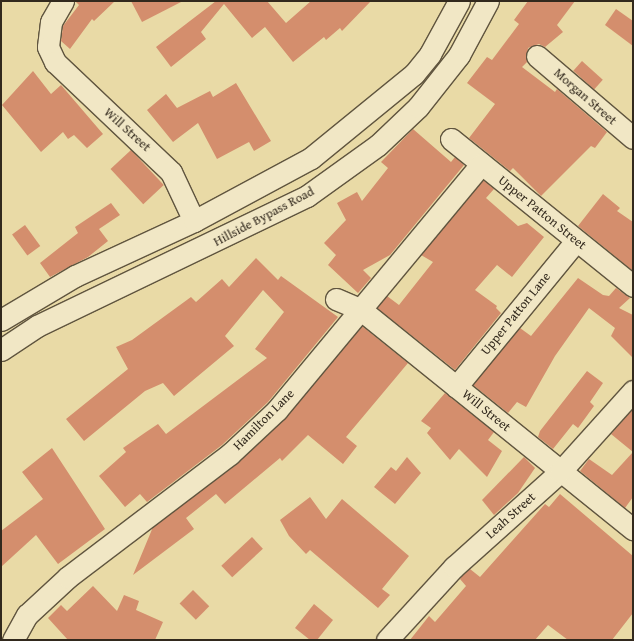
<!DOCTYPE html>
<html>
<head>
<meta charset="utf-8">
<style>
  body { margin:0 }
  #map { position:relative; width:634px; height:641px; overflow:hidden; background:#e9daa6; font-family:"Gentium Book Plus",serif }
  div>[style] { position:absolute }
  .building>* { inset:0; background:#d48e6d; transform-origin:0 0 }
  .roads { filter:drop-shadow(1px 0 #60553f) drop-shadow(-1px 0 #60553f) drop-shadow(0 1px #60553f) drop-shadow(0 -1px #60553f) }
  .minor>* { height:21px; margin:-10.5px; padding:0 10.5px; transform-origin:10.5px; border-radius:10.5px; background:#f1e7c5 }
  span { translate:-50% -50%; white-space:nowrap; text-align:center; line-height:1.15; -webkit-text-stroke:3px #f1e7c5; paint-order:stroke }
  .street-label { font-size:13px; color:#32291d }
  .frame { position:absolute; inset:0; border:2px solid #32291d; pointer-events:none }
</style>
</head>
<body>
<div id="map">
  <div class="building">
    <i style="clip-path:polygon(75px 1px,115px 1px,94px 21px,92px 19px,70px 49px,61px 41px,63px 26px,79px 5px)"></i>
    <i style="clip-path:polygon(131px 1px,183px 1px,142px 22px)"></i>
    <i style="clip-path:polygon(216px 1px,267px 1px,286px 23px,311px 1px,371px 1px,342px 31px,340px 28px,326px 40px,324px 37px,293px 62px,265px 27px,252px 38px,224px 4px,201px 32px,206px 39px,171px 67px,156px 47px)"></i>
    <i style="clip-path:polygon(528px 1px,575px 1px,557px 25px,563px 32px,545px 47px,539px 44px,528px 48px,527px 62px,522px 67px,555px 92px,557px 89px,607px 132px,595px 148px,591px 146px,541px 196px,513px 168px,510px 171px,469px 138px,495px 104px,467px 83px,487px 57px,492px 60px,519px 24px,514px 20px)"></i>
    <i style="clip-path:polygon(616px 9px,633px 21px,633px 46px,605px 25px)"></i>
    <i style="left:582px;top:61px;width:28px;height:13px;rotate:42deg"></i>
    <i style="clip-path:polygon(33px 71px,51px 94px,61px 85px,103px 134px,87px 148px,74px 135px,68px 139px,63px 132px,41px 152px,2px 105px)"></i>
    <i style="clip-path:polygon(236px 83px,271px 141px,254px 151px,249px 142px,217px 159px,198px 123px,173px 142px,147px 110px,166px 94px,177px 108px,210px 91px,213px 97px)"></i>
    <i style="clip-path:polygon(413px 129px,451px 162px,455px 157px,464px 165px,390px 255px,363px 270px,371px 278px,358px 293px,328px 265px,336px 255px,324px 243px,346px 220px,337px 203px,357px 192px,362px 201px,388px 168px,381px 162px)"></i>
    <i style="left:131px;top:150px;width:48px;height:28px;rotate:47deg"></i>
    <i style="clip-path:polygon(483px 180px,494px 189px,486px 198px,518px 226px,527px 223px,544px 237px,512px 277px,497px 265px,475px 290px,497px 306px,496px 308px,501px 313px,455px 370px,377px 308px,387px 296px,399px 305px,433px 262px,421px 255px)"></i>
    <i style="clip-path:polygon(603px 194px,620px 208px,617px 211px,633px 222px,633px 271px,578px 226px)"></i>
    <i style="clip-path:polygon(111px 203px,120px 215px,99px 229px,108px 241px,88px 257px,50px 277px,40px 263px,78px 233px,75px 227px)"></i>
    <i style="left:25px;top:225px;width:26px;height:16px;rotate:54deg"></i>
    <i style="clip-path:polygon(256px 258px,278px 280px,281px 276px,338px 317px,268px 402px,222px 445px,147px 502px,140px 494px,125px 507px,99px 476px,126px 452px,123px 448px,146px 432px,158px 424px,166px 434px,267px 358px,255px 349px,284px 312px,263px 290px,225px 336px,234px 346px,174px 396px,163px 383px,145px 391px,84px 441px,66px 419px,128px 369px,116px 347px,132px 340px,191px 297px,196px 302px,222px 279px,229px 287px)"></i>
    <i style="clip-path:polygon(578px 278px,603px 295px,609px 296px,616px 288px,630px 298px,619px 308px,633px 315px,633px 358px,611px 336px,615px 328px,589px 308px,555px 356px,526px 407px,517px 402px,508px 413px,473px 385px,520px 328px,531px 336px)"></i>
    <i style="clip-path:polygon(362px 326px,408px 363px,346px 437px,357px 446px,343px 464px,308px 435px,282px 461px,280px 458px,225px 504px,216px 494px,186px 518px,194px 529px,133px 575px,153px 527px,237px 464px,285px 419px)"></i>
    <i style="clip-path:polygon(587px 371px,603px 383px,590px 402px,594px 406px,578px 428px,573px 424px,553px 449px,538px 437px,540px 431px)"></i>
    <i style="clip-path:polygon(445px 393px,494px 432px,488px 440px,502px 451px,487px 477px,459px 449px,450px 460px,427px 433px,431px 428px,421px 421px)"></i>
    <i style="clip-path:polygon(633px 409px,633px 497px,625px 508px,580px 471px,589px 459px,612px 475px,633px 452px,611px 434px)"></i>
    <i style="clip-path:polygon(52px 448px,105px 529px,58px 564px,36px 535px,1px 567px,1px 531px,43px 499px,22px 472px)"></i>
    <i style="clip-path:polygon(407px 457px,421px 473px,395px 504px,374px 487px,391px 467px,396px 471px)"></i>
    <i style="clip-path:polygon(524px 457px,535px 468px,518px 493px,494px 515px,482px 500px)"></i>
    <i style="clip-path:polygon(560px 494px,633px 556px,633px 613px,612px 640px,568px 640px,548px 625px,535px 640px,410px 640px,429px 616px,435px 622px,466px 586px,460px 579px,462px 576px,470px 569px,480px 577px,545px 504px,549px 507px)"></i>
    <i style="clip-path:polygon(310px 497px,326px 519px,342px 499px,409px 556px,382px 589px,390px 595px,378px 608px,310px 550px,306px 554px,289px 536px,280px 520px)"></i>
    <i style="left:252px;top:537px;width:16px;height:42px;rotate:47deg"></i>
    <i style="clip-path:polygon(93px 586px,117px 611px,124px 595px,139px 601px,136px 610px,163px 622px,155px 640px,68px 640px,48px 618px,61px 605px,67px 611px)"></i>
    <i style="left:193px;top:590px;width:23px;height:19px;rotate:45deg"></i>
    <i style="clip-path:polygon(314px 604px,333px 620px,317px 640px,310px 640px,295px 628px)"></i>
  </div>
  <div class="roads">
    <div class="minor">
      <i style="left:63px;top:1px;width:24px;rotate:120deg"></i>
      <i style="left:51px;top:22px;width:25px;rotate:97deg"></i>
      <i style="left:48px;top:47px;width:17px;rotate:65deg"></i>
      <i style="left:55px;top:62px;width:160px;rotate:43.5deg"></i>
      <i style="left:171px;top:172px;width:54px;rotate:64.9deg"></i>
      <i style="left:537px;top:56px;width:126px;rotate:40.5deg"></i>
      <i style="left:451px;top:139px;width:234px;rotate:38.9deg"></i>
      <i style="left:336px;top:299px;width:26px;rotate:23deg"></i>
      <i style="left:360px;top:309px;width:351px;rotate:38.9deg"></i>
      <i style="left:1px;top:320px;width:86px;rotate:-30.7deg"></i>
      <i style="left:75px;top:276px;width:131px;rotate:-24.8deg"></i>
      <i style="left:194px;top:221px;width:133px;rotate:-28.3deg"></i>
      <i style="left:311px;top:158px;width:133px;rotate:-39.2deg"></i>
      <i style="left:414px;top:74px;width:26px;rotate:-51deg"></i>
      <i style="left:430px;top:54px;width:60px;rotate:-61.3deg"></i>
      <i style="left:1px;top:350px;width:43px;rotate:-33.7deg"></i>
      <i style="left:37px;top:326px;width:300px;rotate:-25.7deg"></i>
      <i style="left:307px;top:196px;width:87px;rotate:-35.7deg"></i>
      <i style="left:378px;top:145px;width:55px;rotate:-43.5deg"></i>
      <i style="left:418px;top:107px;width:66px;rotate:-51.7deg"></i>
      <i style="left:459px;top:55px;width:61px;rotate:-61.8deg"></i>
      <i style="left:456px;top:387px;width:189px;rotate:-50.6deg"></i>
      <i style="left:13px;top:640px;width:29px;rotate:-61deg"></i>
      <i style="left:27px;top:615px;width:56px;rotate:-42.8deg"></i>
      <i style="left:68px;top:577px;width:203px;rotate:-37.2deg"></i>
      <i style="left:230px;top:454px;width:64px;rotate:-43.1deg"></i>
      <i style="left:277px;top:410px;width:320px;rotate:-50.3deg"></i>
      <i style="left:387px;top:640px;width:99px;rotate:-47.5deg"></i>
      <i style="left:454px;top:567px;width:142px;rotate:-41.9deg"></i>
      <i style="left:560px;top:472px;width:109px;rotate:-48deg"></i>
    </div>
  </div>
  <div class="street-label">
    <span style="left:585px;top:97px;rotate:41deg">Morgan Street</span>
    <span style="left:127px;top:130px;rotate:42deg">Will Street</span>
    <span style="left:542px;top:213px;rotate:39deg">Upper Patton Street</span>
    <span style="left:264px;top:217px;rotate:-28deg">Hillside Bypass Road</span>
    <span style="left:516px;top:314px;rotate:-51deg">Upper Patton Lane</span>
    <span style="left:486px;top:411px;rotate:39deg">Will Street</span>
    <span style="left:264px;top:420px;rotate:-45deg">Hamilton Lane</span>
    <span style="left:511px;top:516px;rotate:-42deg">Leah Street</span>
  </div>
  <div class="frame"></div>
</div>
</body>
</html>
